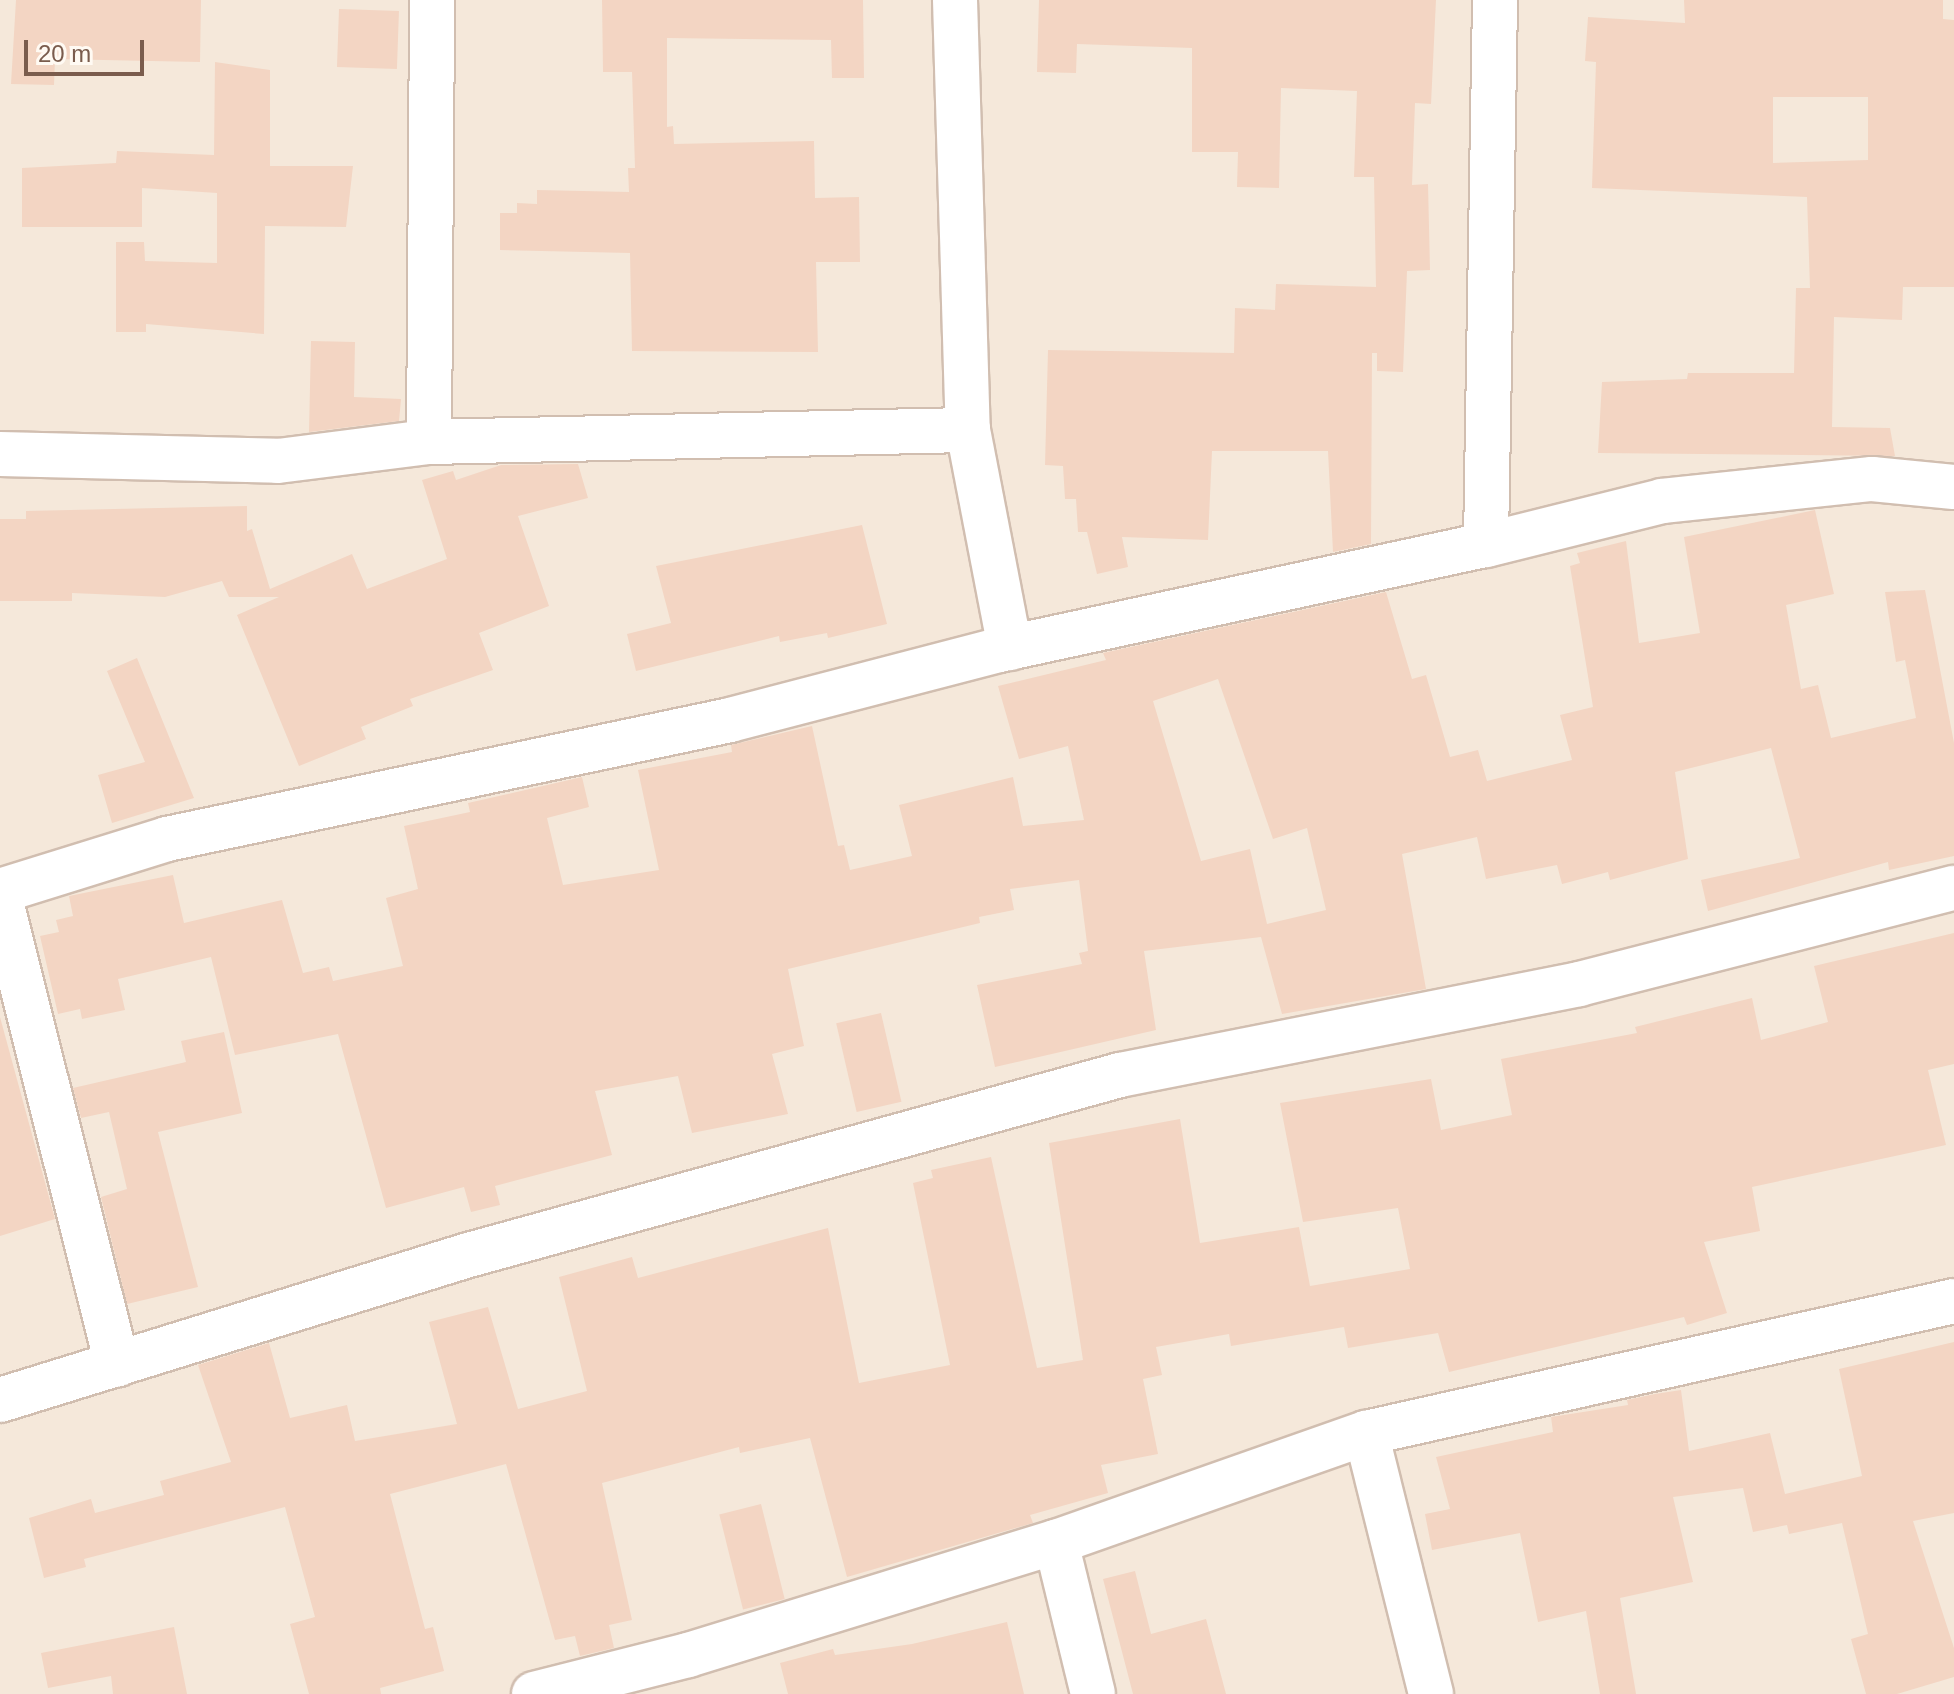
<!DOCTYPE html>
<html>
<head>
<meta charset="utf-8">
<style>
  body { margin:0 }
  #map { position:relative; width:1954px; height:1694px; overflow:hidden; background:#fdf6ec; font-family:Helvetica,sans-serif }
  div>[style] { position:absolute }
  .residential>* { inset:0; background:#f5e8da; transform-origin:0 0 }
  .building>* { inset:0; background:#f3d5c3; transform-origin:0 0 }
  .roads { filter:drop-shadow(2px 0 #d1beb0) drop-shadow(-2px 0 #d1beb0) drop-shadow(0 2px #d1beb0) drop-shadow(0 -2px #d1beb0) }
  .minor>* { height:44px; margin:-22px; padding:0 22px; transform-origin:22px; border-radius:22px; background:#fff }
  span { translate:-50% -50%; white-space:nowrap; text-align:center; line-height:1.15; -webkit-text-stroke:7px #fffaf3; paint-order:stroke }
  .scale { position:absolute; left:24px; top:40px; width:120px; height:36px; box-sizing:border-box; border:4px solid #7a5c4d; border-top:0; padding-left:10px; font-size:24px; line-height:28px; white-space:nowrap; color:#7a5c4d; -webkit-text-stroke:6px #fffaf3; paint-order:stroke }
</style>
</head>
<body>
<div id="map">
  <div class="residential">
    <i style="left:0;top:0;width:1954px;height:1694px"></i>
  </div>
  <div class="building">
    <i style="clip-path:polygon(16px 0,201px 0,200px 62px,55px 59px,54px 85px,11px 84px)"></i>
    <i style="clip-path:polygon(602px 0,863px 0,864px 78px,832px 78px,831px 40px,667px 38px,667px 127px,673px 126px,674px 144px,814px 141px,815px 198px,859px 197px,860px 262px,816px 262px,818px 352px,632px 351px,630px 253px,500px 250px,500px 213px,517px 213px,517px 203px,537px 204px,537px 190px,629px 192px,628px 168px,635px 168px,632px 72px,603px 72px)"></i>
    <i style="clip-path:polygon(1039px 0,1436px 0,1431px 104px,1415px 103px,1412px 185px,1428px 184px,1430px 270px,1407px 271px,1403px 372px,1377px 371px,1377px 353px,1372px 353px,1371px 544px,1333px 552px,1328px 451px,1212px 451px,1208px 540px,1122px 537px,1128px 567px,1097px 574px,1087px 532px,1078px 532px,1076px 499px,1065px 499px,1063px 466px,1045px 465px,1048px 350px,1234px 353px,1235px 308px,1275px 310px,1276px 284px,1376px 287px,1374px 177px,1354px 177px,1357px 91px,1281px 88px,1279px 188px,1237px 187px,1238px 152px,1192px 152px,1192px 48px,1077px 44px,1076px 73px,1037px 72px)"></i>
    <i style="clip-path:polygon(evenodd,1684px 0,1943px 0,1943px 19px,1954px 20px,1954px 287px,1903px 287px,1902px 320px,1834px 317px,1832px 427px,1890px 428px,1895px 456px,1598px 453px,1602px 382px,1687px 379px,1688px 373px,1794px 373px,1796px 288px,1810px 288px,1807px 197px,1592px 188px,1596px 62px,1585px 61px,1588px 17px,1685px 23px,1684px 0,1773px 97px,1868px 97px,1868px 160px,1773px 163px,1773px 97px)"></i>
    <i style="left:339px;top:9px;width:60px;height:58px;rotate:2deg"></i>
    <i style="clip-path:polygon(215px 62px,270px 70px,270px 166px,353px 166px,346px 227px,265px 226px,264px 334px,146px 324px,146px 332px,116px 332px,116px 242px,144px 242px,145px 261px,217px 263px,217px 193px,142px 188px,142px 227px,22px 227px,22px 168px,116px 163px,117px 151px,214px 155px)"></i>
    <i style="clip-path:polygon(311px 341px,355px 342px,354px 397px,401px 399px,399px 421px,309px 432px)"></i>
    <i style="clip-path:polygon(578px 464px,588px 498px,518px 516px,549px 606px,479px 633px,493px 670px,410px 699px,413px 706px,361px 727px,366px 739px,299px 766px,237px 615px,279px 597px,229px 597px,222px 581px,165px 597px,72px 593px,72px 601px,0 601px,0 519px,26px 519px,26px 511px,247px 506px,247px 531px,252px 529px,270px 589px,352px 554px,367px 589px,447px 559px,422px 480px,453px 471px,456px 480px,501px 465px)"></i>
    <i style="clip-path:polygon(evenodd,1815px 510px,1834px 594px,1786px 605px,1801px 689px,1818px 685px,1831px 738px,1916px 718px,1905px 660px,1896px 662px,1885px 592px,1925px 590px,1954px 743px,1954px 856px,1889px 870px,1888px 862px,1708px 911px,1701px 880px,1800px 858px,1771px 748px,1675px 772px,1688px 859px,1610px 880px,1608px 872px,1562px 884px,1557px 865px,1486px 879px,1477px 837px,1402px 854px,1426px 989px,1282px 1014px,1261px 937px,1144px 951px,1156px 1030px,995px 1067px,977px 985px,1082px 964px,1079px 953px,1088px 951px,1079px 880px,1010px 889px,1014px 910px,979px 917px,980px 923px,788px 969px,804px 1046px,772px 1054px,788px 1114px,692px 1133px,678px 1076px,595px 1091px,612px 1155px,495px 1186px,500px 1205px,471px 1212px,464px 1187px,386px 1208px,338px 1034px,235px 1055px,211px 957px,118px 979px,125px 1010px,82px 1019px,80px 1009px,58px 1014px,40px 936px,59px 932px,56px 920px,73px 916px,69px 896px,173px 875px,184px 923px,282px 900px,303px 973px,329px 967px,333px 981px,403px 966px,386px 898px,418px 889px,404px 826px,470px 812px,468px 803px,582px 777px,589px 807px,547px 818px,563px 885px,659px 870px,638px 770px,732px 752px,731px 745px,812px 726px,838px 846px,844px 845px,850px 870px,912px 856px,899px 805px,1013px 777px,1023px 826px,1084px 820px,1068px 746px,1019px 759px,998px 686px,1106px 660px,1103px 653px,1386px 592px,1412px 679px,1426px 675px,1450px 757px,1478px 750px,1487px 781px,1572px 760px,1560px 715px,1593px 707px,1570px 566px,1580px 563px,1577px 553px,1626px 541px,1639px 643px,1700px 633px,1684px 537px,1815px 510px,1218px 679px,1273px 839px,1307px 828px,1326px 910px,1267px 924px,1250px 849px,1201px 861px,1153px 701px,1218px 679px)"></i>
    <i style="clip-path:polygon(862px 525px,887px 624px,828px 638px,827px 633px,780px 642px,779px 636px,636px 671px,627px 634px,671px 623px,656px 566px)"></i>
    <i style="clip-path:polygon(137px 658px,194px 798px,112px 823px,98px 775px,145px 762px,107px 671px)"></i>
    <i style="clip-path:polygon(1954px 933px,1954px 1064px,1928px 1070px,1946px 1145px,1752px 1187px,1760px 1231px,1704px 1242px,1727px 1313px,1687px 1325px,1684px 1317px,1449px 1372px,1438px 1333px,1348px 1348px,1344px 1327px,1231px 1346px,1229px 1334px,1156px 1347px,1162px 1375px,1143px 1379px,1158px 1454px,1101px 1465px,1108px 1493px,1030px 1515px,1033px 1523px,847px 1577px,810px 1438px,740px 1453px,739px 1447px,602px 1483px,632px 1620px,609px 1625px,614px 1648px,580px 1656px,575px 1636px,555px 1640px,506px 1464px,390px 1494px,425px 1629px,433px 1627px,444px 1671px,380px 1688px,381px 1694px,309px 1694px,290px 1624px,315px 1617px,285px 1507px,84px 1559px,86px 1567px,44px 1578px,29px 1518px,91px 1499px,95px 1513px,164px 1495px,160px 1481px,231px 1462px,198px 1365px,269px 1343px,290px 1418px,347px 1405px,355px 1441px,457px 1424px,429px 1322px,488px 1307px,518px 1409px,587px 1391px,559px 1277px,632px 1257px,638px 1278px,828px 1228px,859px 1383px,950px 1365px,913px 1183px,933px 1178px,931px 1170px,991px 1157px,1037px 1368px,1083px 1360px,1049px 1143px,1180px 1119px,1200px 1243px,1299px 1227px,1310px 1286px,1410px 1269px,1398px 1208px,1303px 1222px,1280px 1103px,1431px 1079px,1441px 1130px,1512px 1115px,1501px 1059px,1637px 1033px,1635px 1027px,1752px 998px,1761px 1040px,1828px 1022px,1814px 966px)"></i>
    <i style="left:881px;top:1013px;width:91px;height:46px;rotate:77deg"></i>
    <i style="clip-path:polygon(0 1017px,55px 1219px,0 1236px)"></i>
    <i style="clip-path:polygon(224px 1032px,242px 1113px,158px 1132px,198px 1287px,127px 1304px,101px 1197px,127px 1189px,109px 1112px,81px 1118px,73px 1088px,186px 1062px,181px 1041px)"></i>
    <i style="clip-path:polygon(1954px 1342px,1954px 1513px,1913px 1521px,1954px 1648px,1954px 1677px,1897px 1694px,1866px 1694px,1851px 1639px,1868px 1634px,1842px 1523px,1789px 1534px,1787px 1525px,1753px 1532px,1743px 1488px,1673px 1497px,1693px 1582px,1620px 1598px,1636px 1694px,1600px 1694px,1586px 1611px,1538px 1622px,1520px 1533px,1432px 1550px,1425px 1514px,1450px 1509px,1436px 1457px,1553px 1432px,1551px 1417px,1628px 1405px,1627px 1400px,1655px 1394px,1681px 1390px,1689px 1451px,1770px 1433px,1785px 1494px,1862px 1476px,1839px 1369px)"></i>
    <i style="left:761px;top:1504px;width:98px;height:43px;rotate:76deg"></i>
    <i style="clip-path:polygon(1135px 1571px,1151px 1634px,1206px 1619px,1226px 1694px,1133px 1694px,1103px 1579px)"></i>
    <i style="clip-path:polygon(1007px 1622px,1024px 1694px,788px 1694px,780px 1663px,833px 1649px,835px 1655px,912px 1644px)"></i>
    <i style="clip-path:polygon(174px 1627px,187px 1694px,113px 1694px,111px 1676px,48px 1688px,41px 1653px)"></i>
  </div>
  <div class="roads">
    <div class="minor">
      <i style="left:955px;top:0;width:430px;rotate:88.3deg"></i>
      <i style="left:968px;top:430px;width:222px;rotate:79.1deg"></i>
      <i style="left:1495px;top:0;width:545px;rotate:90.95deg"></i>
      <i style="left:1486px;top:545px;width:181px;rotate:-14deg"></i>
      <i style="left:1662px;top:501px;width:211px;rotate:-6deg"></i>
      <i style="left:1872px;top:479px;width:82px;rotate:5.6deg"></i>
      <i style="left:429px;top:442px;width:442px;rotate:-89.6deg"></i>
      <i style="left:0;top:454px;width:278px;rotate:1.4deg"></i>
      <i style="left:278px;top:461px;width:152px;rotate:-7.2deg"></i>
      <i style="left:429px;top:442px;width:539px;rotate:-1.28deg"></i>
      <i style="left:0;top:891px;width:175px;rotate:-17.3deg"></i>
      <i style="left:167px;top:839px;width:575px;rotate:-11.93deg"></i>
      <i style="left:730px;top:720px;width:278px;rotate:-14.6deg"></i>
      <i style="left:999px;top:650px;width:498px;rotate:-12.2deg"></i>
      <i style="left:0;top:898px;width:481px;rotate:75.9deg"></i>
      <i style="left:0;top:1400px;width:487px;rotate:-17.2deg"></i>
      <i style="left:465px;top:1256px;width:680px;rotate:-15.45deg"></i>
      <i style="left:1120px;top:1075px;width:468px;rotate:-11.2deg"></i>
      <i style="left:1579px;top:984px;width:387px;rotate:-14.4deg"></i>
      <i style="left:1366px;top:1433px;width:269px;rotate:76deg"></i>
      <i style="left:1056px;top:1542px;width:156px;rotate:76.3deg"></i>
      <i style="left:534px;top:1694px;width:159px;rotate:-14.2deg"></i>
      <i style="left:688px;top:1655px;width:385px;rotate:-17.1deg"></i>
      <i style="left:1056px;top:1542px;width:329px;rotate:-19.4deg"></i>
      <i style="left:1366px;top:1433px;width:603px;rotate:-12.65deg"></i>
    </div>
  </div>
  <div class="scale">20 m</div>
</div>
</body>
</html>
